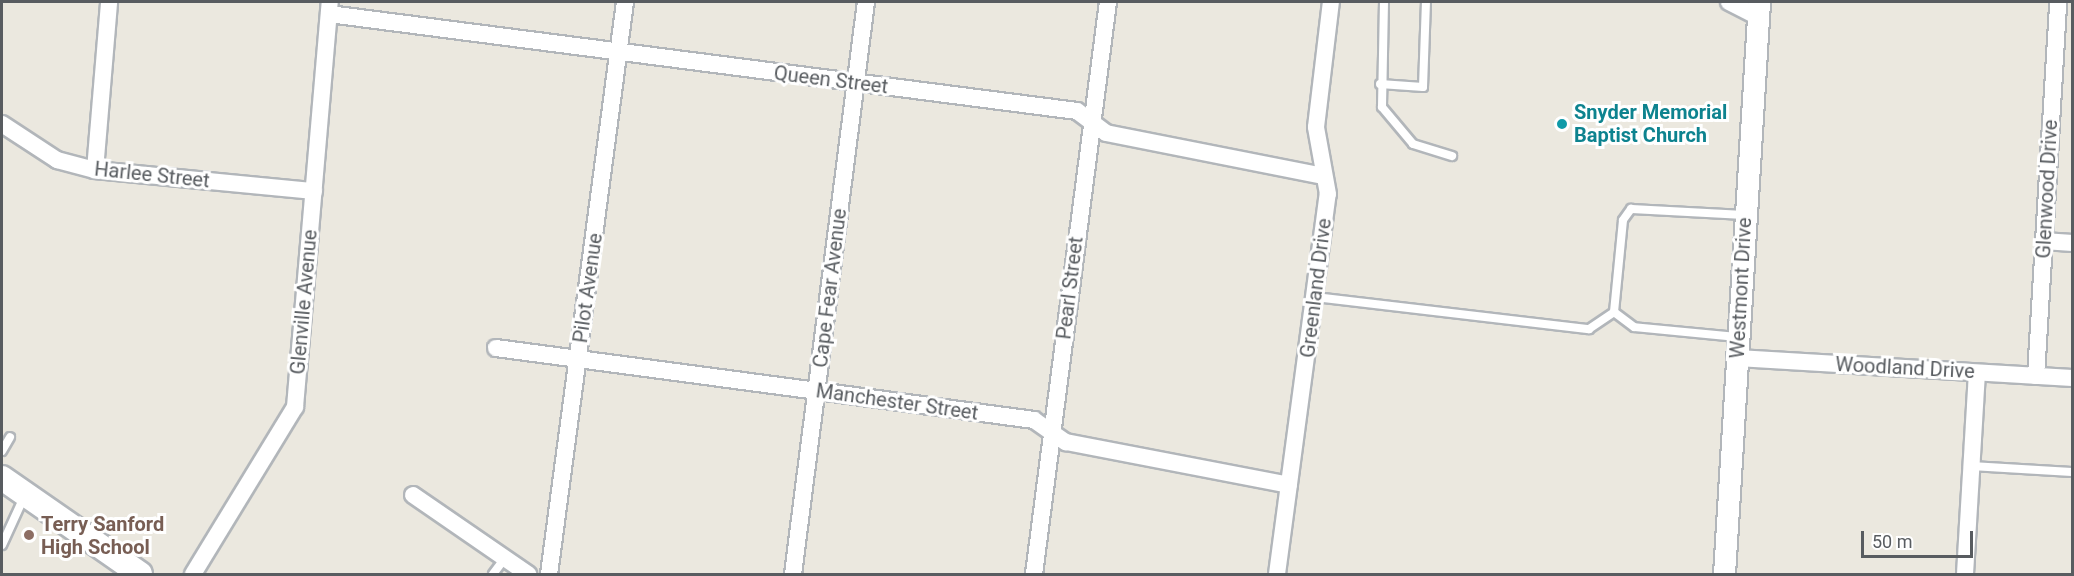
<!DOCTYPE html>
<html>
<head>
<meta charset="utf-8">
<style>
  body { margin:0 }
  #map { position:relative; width:2074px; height:576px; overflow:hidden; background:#ebe8df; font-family:Roboto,sans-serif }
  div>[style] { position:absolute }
  .roads { filter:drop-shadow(2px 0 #b2b6ba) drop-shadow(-2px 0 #b2b6ba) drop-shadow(0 2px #b2b6ba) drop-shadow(0 -2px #b2b6ba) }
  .service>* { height:8px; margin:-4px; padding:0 4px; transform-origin:4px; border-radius:4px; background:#fff }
  .minor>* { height:16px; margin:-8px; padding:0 8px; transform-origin:8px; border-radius:8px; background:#fff }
  .tertiary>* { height:21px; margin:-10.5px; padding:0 10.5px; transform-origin:10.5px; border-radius:10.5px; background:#fff }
  .secondary>* { height:24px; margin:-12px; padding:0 12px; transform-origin:12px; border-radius:12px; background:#fff }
  .dots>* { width:16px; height:16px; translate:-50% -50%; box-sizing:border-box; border:3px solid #fff; border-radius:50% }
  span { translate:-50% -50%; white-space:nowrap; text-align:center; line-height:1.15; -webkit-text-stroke:6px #fff; paint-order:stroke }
  .street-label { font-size:20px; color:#585c60 }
  .culture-label { font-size:20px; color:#0d838f; font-weight:700 }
  .left { translate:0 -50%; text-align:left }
  .education-label { font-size:20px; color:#785e54; font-weight:700 }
  .frame { position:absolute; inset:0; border:3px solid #585c60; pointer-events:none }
  .scale { position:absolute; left:1861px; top:531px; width:112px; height:27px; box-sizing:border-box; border:3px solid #585c60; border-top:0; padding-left:8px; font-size:18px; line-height:21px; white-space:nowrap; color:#585c60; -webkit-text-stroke:4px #fff; paint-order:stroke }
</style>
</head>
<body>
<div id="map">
  <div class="roads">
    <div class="service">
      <i style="left:1384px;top:2px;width:105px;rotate:91.1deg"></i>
      <i style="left:1382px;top:107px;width:48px;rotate:50deg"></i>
      <i style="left:1413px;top:144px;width:41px;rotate:17.1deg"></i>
      <i style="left:1380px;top:84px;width:43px;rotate:4deg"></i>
      <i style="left:1423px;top:87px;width:85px;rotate:-88deg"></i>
      <i style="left:1315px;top:297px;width:276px;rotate:6.7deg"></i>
      <i style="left:1589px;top:329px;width:30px;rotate:-34deg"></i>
      <i style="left:1737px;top:337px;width:103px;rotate:-174.5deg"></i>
      <i style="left:1634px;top:327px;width:25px;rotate:-143deg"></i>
      <i style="left:1614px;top:312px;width:92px;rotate:-84.4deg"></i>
      <i style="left:1623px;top:220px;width:14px;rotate:-54deg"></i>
      <i style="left:1631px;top:209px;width:114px;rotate:3deg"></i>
      <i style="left:2px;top:451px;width:16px;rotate:-60deg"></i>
      <i style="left:1971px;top:466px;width:101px;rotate:3.4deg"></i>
      <i style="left:2px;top:545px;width:53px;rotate:-65.4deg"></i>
      <i style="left:493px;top:574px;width:20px;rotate:-53deg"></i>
    </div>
    <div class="minor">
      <i style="left:1729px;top:2px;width:33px;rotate:27deg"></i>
      <i style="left:329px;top:14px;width:754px;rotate:7.39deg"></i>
      <i style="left:1077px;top:111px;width:36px;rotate:37deg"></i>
      <i style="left:1106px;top:133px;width:221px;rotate:11.2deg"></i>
      <i style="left:2px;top:124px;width:66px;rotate:33.2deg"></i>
      <i style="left:57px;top:160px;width:39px;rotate:15deg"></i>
      <i style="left:95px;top:170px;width:220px;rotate:5.5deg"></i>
      <i style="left:95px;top:170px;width:169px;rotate:-85.2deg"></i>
      <i style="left:2044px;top:241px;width:28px;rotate:4deg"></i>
      <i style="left:496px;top:348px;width:543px;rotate:7.62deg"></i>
      <i style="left:1034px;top:420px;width:39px;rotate:35deg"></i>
      <i style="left:1066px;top:442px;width:227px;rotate:10.9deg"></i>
      <i style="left:1737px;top:358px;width:336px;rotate:3.4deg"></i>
      <i style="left:2036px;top:376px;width:375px;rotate:-86.6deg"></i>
      <i style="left:413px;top:495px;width:140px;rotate:34.5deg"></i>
      <i style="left:193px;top:574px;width:196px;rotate:-58.6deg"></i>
      <i style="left:295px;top:407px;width:407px;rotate:-85.1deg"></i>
      <i style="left:549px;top:574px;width:577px;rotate:-82.43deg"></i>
      <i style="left:793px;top:574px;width:577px;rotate:-82.73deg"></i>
      <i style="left:1034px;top:574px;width:577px;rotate:-82.63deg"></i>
      <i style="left:1277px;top:574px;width:383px;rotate:-82.4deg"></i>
      <i style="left:1328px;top:194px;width:68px;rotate:-100.2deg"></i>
      <i style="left:1316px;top:127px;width:126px;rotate:-83.2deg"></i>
      <i style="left:1965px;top:574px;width:201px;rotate:-86.6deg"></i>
    </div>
    <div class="tertiary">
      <i style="left:1724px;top:574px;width:573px;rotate:-86.5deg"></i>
    </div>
    <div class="secondary">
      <i style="left:2px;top:478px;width:168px;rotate:34.8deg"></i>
    </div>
  </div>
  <div class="dots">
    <i style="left:1562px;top:124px;background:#0f9aa8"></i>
    <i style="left:29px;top:535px;background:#8d6e63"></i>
  </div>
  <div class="street-label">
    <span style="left:831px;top:80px;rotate:7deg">Queen Street</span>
    <span style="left:152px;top:175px;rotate:6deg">Harlee Street</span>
    <span style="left:2047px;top:189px;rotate:-87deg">Glenwood Drive</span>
    <span style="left:588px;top:288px;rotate:-82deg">Pilot Avenue</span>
    <span style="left:830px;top:288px;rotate:-83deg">Cape Fear Avenue</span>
    <span style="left:1070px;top:288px;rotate:-83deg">Pearl Street</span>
    <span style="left:1316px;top:288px;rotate:-83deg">Greenland Drive</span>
    <span style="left:1741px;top:288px;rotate:-87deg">Westmont Drive</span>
    <span style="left:304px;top:302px;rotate:-85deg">Glenville Avenue</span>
    <span style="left:1905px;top:368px;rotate:3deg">Woodland Drive</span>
    <span style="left:897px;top:402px;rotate:8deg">Manchester Street</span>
  </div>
  <div class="culture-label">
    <span class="left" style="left:1574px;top:124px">Snyder Memorial<br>Baptist Church</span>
  </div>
  <div class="education-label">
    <span class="left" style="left:41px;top:536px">Terry Sanford<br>High School</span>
  </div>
  <div class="frame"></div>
  <div class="scale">50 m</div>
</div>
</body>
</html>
